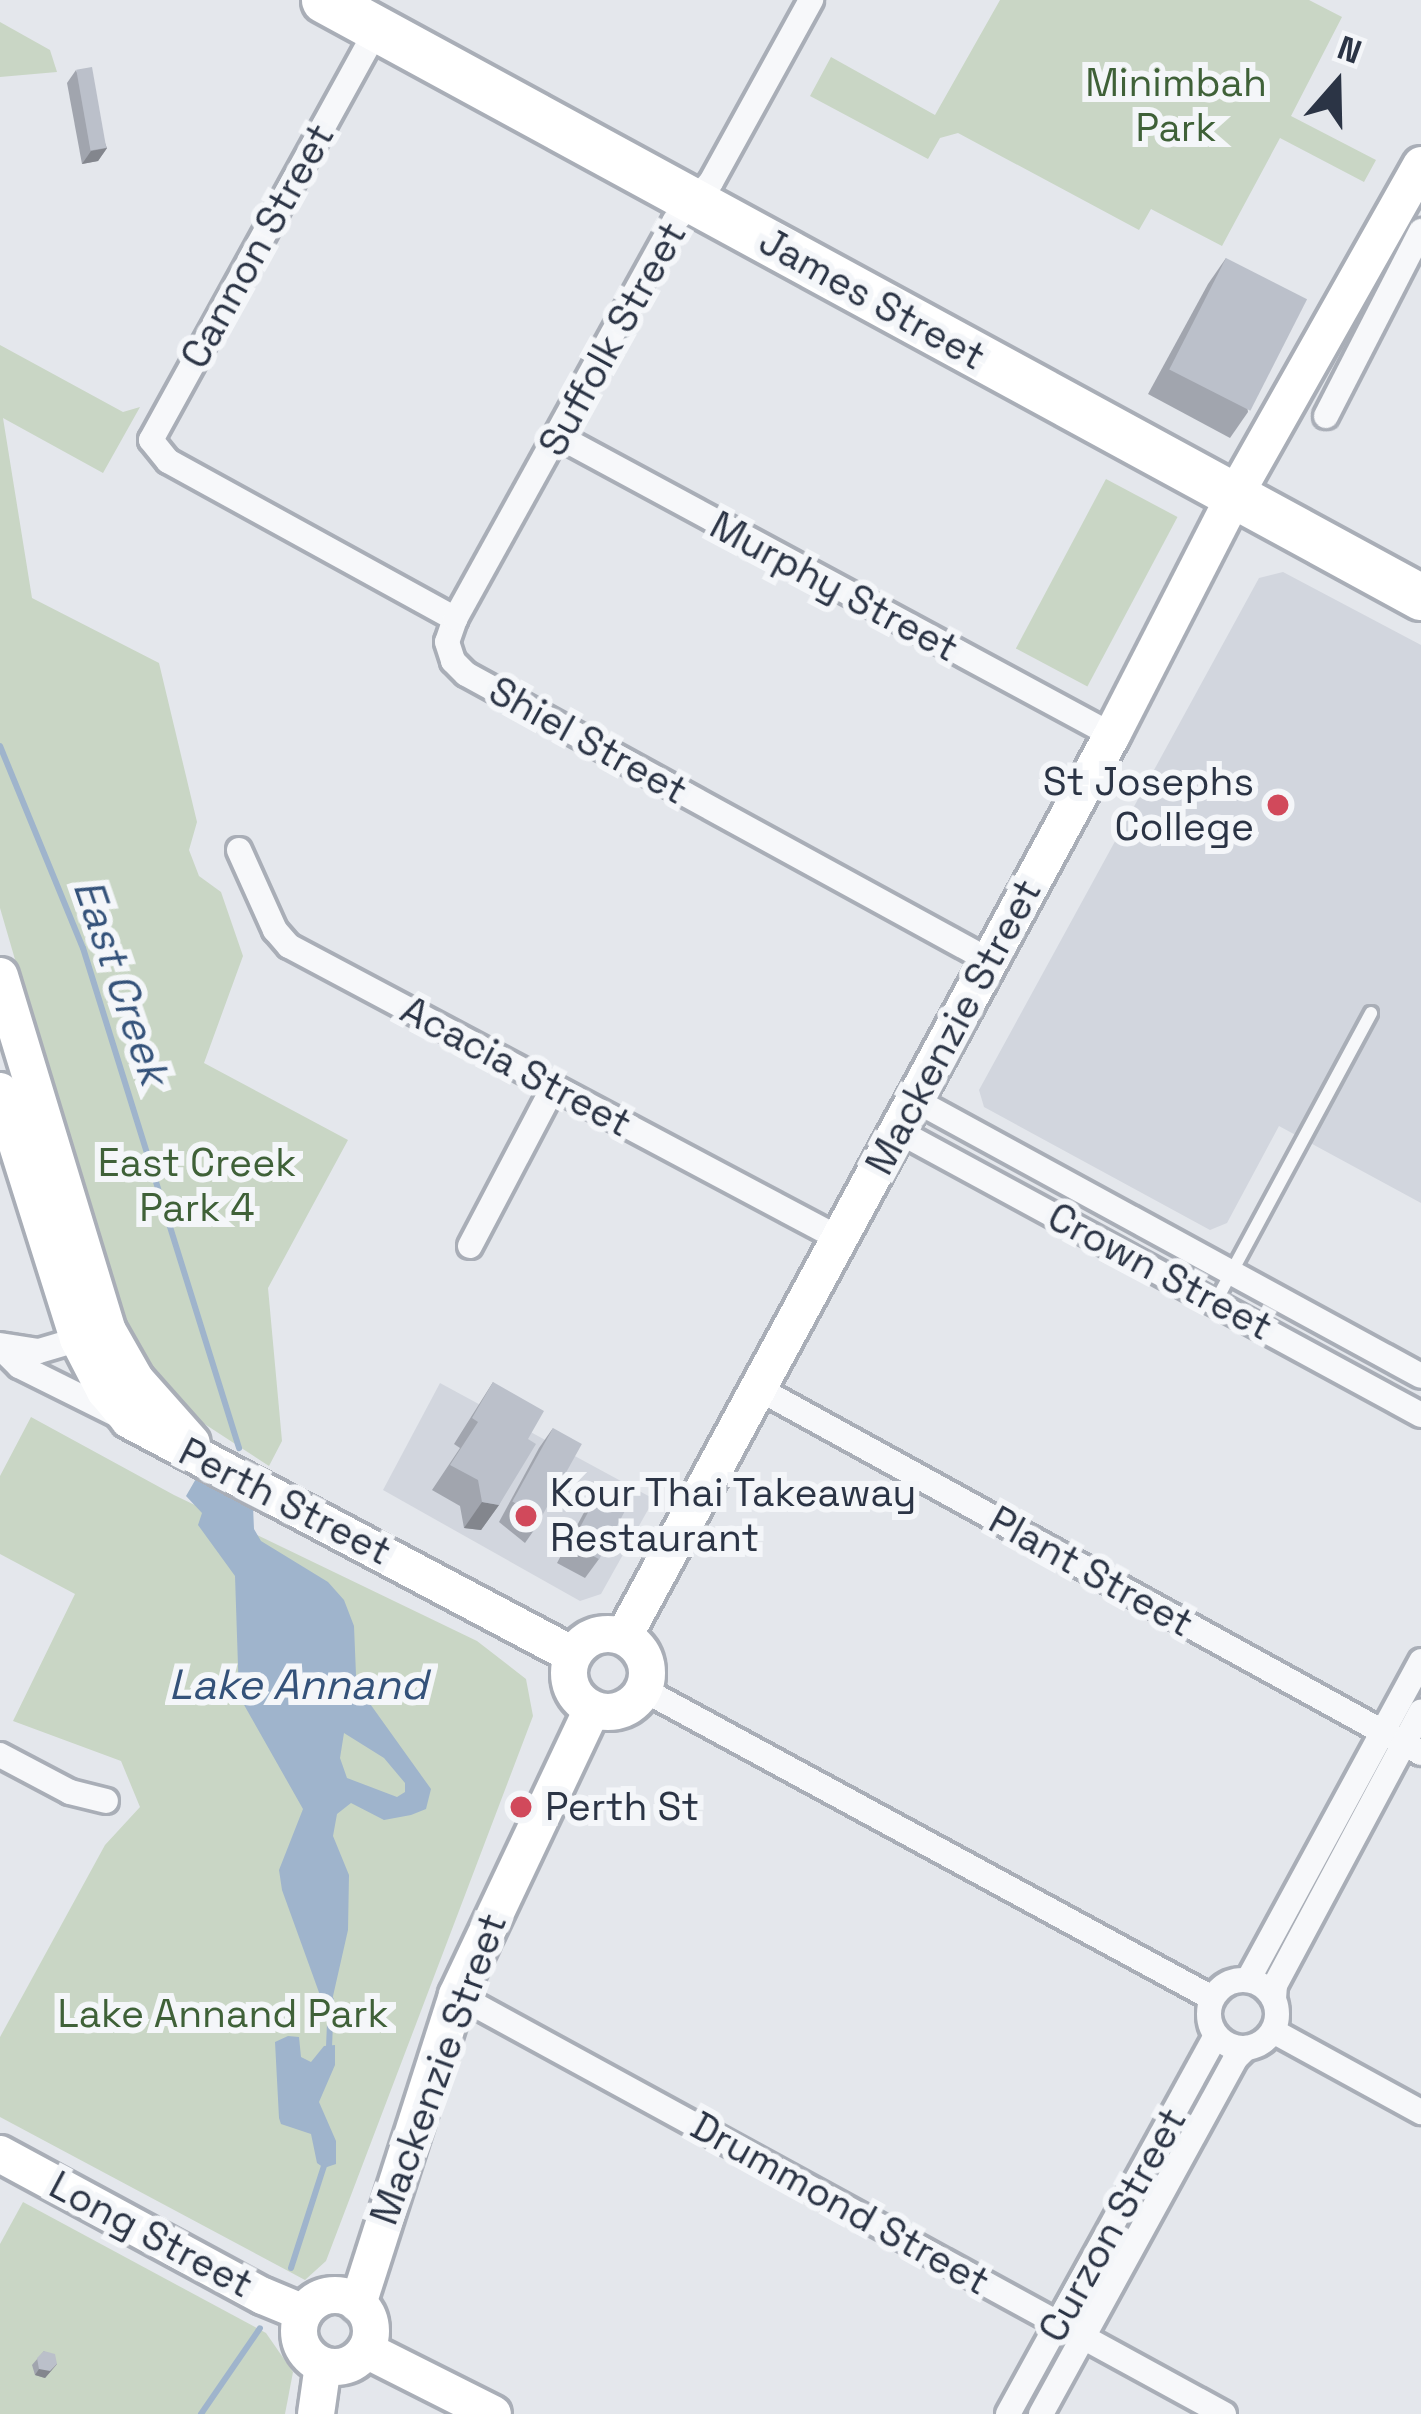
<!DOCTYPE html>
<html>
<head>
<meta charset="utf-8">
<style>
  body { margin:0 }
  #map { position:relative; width:1421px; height:2414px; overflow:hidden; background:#e4e7ec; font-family:"Space Grotesk",sans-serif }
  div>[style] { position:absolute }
  .built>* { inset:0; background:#d2d6de }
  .green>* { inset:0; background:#c9d6c5; transform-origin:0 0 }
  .water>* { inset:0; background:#9fb4cc }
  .stream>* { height:6px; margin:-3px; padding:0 3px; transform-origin:3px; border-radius:3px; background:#9fb4cc }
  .roads { filter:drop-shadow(3px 0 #a9aeb7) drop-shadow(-3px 0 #a9aeb7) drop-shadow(0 3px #a9aeb7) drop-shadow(0 -3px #a9aeb7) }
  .lane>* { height:12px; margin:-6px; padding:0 6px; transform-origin:6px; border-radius:6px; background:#f7f8fa }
  .street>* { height:24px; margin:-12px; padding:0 12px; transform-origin:12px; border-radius:12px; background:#f7f8fa }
  .street>.ring { margin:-12px; padding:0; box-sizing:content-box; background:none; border:24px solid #f7f8fa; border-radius:50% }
  .secondary>* { height:36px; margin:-18px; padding:0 18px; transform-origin:18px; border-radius:18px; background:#fff }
  .secondary>.ring { margin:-18px; padding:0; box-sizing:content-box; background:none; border:36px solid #fff; border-radius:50% }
  .highway>* { height:45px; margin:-22.5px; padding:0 22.5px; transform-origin:22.5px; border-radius:22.5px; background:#fff }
  .wall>* { inset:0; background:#a1a5ae }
  .shaded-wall>* { inset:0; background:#83868d }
  .building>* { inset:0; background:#bbc0ca; transform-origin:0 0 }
  .dots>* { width:33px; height:33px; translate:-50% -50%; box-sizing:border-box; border:6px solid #f4f6f9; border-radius:50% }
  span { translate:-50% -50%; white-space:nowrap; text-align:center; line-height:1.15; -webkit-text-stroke:12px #f4f6f9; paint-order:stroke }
  .park-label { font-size:39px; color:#3f6138 }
  .street-label { font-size:39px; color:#2b3445 }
  .poi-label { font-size:39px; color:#2b3445 }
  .right { translate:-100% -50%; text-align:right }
  .left { translate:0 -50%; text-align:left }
  .water-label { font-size:42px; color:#34527a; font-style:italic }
  .north { position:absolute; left:1277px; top:24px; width:120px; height:120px; -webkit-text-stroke:9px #f4f6f9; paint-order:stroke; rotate:20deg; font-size:33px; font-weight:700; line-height:48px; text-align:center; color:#2b3445 }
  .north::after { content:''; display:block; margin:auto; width:42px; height:54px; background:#2b3445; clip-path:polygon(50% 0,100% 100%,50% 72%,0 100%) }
</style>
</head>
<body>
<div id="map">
  <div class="built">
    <i style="clip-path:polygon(1283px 572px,1421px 645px,1421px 1203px,1279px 1126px,1227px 1223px,1210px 1230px,984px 1107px,979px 1090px,1259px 578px)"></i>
    <i style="clip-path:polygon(440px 1383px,654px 1499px,601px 1594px,580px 1601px,383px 1490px)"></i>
  </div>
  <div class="green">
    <i style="clip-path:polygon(1000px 0,1309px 0,1342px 17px,1291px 116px,1376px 160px,1364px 182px,1280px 138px,1222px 246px,1151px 209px,1139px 230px,958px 133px,940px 138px,928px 159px,810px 96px,831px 57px,935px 115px)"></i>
    <i style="clip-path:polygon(0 22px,50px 50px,57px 72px,0 77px)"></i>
    <i style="clip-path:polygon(0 345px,123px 412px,140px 407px,103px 473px,3px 418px,32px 598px,159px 663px,197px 822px,189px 850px,199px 876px,221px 892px,243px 956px,204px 1063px,348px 1140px,268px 1288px,282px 1441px,269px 1466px,180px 1408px,143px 1361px,109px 1282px,0 908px)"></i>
    <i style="left:1106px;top:479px;width:81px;height:192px;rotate:28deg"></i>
    <i style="clip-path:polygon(31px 1417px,174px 1495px,477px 1641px,526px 1679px,533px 1716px,326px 2261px,305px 2280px,0 2117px,0 2037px,105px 1845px,140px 1807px,121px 1761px,13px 1721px,75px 1594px,0 1554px,0 1476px)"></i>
    <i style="clip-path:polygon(23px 2202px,266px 2333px,293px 2372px,285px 2414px,0 2414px,0 2244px)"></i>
  </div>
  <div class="water">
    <i style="clip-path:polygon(evenodd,197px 1477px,253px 1506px,254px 1529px,261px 1541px,328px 1582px,344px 1600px,354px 1626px,356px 1675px,363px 1694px,431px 1789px,426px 1809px,411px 1815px,384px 1820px,351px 1803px,337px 1814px,333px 1836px,349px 1875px,348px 1930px,331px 2005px,321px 1998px,282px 1890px,279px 1870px,303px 1809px,239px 1696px,235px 1576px,198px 1525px,202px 1513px,186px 1496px,197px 1477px,344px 1733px,384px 1758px,405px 1783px,405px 1792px,397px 1797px,347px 1778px,340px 1758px,344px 1733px)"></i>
    <i style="clip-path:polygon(288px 2036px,299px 2037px,301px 2057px,311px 2062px,324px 2046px,335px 2045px,335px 2065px,319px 2102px,336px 2141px,336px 2164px,324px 2168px,317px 2163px,311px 2134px,281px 2124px,279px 2118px,275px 2042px)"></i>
  </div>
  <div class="stream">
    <i style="left:0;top:746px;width:218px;rotate:67.7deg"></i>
    <i style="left:83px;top:948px;width:524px;rotate:72.67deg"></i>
    <i style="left:329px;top:2047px;width:47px;rotate:-87.6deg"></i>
    <i style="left:291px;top:2268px;width:110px;rotate:-72.1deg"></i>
    <i style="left:201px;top:2414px;width:104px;rotate:-55.5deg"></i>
  </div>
  <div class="roads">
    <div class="lane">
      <i style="left:1216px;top:1301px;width:327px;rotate:-61.7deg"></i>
    </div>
    <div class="street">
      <i style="left:377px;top:29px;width:469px;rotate:118.8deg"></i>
      <i style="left:151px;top:440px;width:27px;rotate:51deg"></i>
      <i style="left:168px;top:461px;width:328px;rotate:28.8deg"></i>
      <i style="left:455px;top:619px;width:24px;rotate:109deg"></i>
      <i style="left:447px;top:642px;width:20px;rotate:72deg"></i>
      <i style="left:453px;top:661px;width:18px;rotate:45deg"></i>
      <i style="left:466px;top:674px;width:597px;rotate:28.71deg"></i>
      <i style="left:1326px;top:416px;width:208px;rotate:-62.8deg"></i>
      <i style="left:558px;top:436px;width:630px;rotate:28.36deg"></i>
      <i style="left:455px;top:619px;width:455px;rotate:-61.1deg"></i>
      <i style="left:675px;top:221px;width:53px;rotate:-47.3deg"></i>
      <i style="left:711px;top:182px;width:208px;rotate:-61.2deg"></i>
      <i style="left:239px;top:850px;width:88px;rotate:65.8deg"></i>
      <i style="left:275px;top:930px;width:21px;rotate:49deg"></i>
      <i style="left:289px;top:946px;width:624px;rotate:28deg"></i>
      <i style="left:915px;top:1100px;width:576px;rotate:28.61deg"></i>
      <i style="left:898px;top:1131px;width:595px;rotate:28.5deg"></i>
      <i style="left:470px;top:1246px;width:178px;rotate:-62.3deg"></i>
      <i style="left:0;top:1345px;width:39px;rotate:9deg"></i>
      <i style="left:39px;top:1351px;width:53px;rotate:-16.4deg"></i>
      <i style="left:0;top:1347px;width:27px;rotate:45deg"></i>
      <i style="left:19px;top:1366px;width:119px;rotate:26.4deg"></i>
      <i style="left:761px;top:1390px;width:753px;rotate:28.81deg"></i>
      <i style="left:644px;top:1690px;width:646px;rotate:28.47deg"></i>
      <i style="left:0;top:1755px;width:79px;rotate:27.9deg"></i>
      <i style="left:70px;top:1792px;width:37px;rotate:14deg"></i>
      <i class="ring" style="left:1209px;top:1980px;width:44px;height:44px"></i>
      <i style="left:1248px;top:1980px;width:363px;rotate:-61.5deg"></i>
      <i style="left:457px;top:1995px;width:874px;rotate:28.65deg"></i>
      <i style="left:1274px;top:1999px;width:14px;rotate:-86deg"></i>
      <i style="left:1275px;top:1985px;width:310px;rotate:-61.9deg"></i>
      <i style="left:1273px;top:2031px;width:169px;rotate:28.7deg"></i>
      <i style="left:1008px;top:2414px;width:432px;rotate:-61.2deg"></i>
      <i style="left:1041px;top:2414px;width:405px;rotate:-61.3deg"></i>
      <i style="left:1235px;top:2059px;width:16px;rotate:-45deg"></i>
    </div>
    <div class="secondary">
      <i style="left:0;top:976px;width:371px;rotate:73.1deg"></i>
      <i style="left:108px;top:1331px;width:56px;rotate:60.3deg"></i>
      <i style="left:136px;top:1380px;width:84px;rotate:48.4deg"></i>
      <i style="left:0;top:1091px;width:260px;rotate:72.5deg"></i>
      <i style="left:78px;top:1339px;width:59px;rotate:62.6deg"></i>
      <i style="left:105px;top:1391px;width:38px;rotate:50deg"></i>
      <i style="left:129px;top:1420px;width:502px;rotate:27.89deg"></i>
      <i class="ring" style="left:569px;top:1634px;width:42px;height:42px"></i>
      <i style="left:624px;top:1636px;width:1025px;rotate:-61.56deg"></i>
      <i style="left:1112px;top:735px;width:267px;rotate:-62.9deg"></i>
      <i style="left:1234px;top:497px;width:381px;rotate:-60.6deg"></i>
      <i style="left:0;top:2154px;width:299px;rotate:28.4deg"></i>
      <i style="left:263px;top:2296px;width:44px;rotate:22.5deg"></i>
      <i class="ring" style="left:299px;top:2295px;width:36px;height:36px"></i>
      <i style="left:358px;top:2304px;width:324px;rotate:-72.2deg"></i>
      <i style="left:457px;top:1995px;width:316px;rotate:-64.7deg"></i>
      <i style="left:366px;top:2350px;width:142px;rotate:26.7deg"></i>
      <i style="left:316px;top:2414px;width:49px;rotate:-81.9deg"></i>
    </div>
    <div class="highway">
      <i style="left:324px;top:0;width:1249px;rotate:28.56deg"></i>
    </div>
  </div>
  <div class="wall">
    <i style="clip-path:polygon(76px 70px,107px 148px,98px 161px,82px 164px,67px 83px)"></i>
    <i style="clip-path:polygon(1226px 258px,1248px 412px,1230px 438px,1148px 394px,1208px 284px)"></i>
    <i style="clip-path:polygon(493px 1382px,528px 1439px,499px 1505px,481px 1530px,464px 1528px,460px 1506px,432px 1490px,460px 1448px,454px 1444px)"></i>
    <i style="clip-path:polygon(553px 1428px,539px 1523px,525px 1543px,499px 1522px,539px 1448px)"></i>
    <i style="clip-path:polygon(602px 1486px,599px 1559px,585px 1578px,557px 1563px,588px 1505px)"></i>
    <i style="clip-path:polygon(44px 2351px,57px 2364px,45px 2378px,35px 2375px,32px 2365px)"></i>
  </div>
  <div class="shaded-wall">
    <i style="clip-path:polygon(107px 148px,98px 161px,82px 164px,91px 151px)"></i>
    <i style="clip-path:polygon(482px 1502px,499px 1505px,481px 1530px,464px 1528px)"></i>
    <i style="clip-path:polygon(57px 2364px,45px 2378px,35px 2375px,39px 2369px)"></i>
  </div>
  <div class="building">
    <i style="left:92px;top:67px;width:82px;height:16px;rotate:80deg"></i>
    <i style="left:1226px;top:258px;width:91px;height:125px;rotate:27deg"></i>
    <i style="clip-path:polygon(493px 1382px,544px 1411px,528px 1439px,536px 1444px,499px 1505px,482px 1502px,478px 1480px,450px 1465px,478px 1422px,472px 1418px)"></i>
    <i style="left:553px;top:1428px;width:33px;height:84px;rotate:29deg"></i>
    <i style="left:602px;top:1486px;width:32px;height:66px;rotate:28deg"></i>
    <i style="clip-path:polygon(44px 2351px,55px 2354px,57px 2364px,50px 2371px,39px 2369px,37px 2358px)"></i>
  </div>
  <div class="dots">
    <i style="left:1278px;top:805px;background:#d1495b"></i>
    <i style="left:526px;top:1516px;background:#d1495b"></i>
    <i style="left:521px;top:1807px;background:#d1495b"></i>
  </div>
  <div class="park-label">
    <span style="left:1176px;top:106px">Minimbah<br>Park</span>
    <span style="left:197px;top:1186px">East Creek<br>Park 4</span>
    <span style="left:223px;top:2014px">Lake Annand Park</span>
  </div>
  <div class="street-label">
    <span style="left:258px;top:246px;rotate:-61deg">Cannon Street</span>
    <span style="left:872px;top:299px;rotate:29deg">James Street</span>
    <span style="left:613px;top:339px;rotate:-61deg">Suffolk Street</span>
    <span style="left:834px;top:587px;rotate:28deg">Murphy Street</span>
    <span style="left:588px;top:741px;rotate:29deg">Shiel Street</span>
    <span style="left:954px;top:1027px;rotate:-62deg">Mackenzie Street</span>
    <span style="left:516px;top:1067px;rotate:28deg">Acacia Street</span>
    <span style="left:1160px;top:1272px;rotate:28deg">Crown Street</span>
    <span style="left:285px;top:1502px;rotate:27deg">Perth Street</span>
    <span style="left:1091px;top:1572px;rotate:29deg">Plant Street</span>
    <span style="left:439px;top:2069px;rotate:-70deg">Mackenzie Street</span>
    <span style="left:840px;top:2204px;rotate:29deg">Drummond Street</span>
    <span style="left:1113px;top:2225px;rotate:-61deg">Curzon Street</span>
    <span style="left:151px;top:2235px;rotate:28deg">Long Street</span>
  </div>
  <div class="poi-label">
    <span class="right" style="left:1254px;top:805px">St Josephs<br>College</span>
    <span class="left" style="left:550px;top:1516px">Kour Thai Takeaway<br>Restaurant</span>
    <span class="left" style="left:545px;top:1807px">Perth St</span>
  </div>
  <div class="water-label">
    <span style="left:121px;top:982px;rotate:71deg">East Creek</span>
    <span style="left:298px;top:1685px">Lake Annand</span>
  </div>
  <div class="north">N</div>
</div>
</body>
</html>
